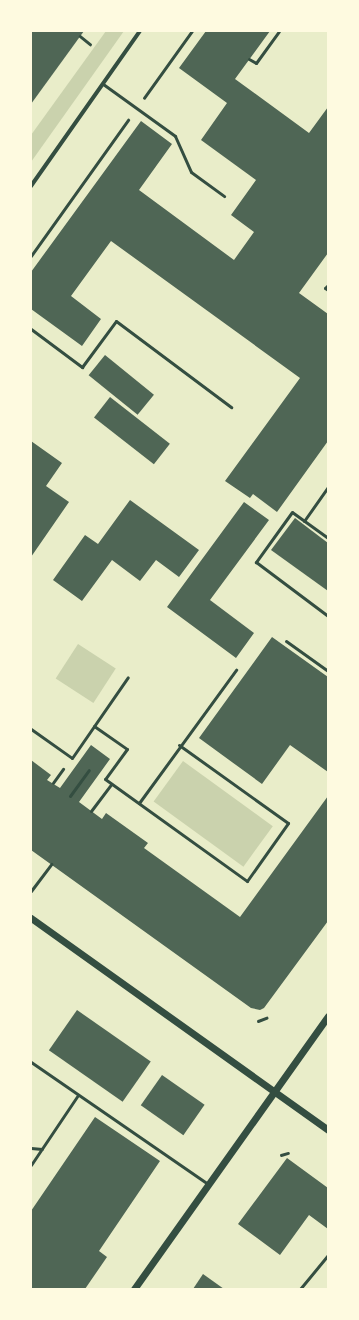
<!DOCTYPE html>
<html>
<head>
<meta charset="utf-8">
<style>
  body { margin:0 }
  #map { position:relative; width:359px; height:1320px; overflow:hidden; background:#e9edc9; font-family:Overpass,sans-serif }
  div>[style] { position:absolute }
  .green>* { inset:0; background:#cad2ad; transform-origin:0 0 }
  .building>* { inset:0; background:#4f6655; transform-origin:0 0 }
  .path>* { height:2.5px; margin:-1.25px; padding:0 1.25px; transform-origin:1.25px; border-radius:1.25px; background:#344e41 }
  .service>* { height:3px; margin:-1.5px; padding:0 1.5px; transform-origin:1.5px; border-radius:1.5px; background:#344e41 }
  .minor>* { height:4px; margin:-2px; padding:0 2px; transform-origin:2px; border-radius:2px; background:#344e41 }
  .tertiary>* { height:7px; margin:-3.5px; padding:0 3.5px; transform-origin:3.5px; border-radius:3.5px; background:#344e41 }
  span { translate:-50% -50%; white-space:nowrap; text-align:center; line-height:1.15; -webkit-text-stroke:4px #fefae0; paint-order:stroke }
  .frame { position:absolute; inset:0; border:32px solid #fefae0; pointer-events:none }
</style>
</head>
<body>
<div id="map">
  <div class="green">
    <i style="clip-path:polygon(106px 31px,124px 31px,31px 162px,31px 135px)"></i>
    <i style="left:78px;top:644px;width:45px;height:41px;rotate:33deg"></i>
    <i style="left:183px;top:761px;width:111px;height:50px;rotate:36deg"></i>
  </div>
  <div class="building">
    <i style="clip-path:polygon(31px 31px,84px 31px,31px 104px)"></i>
    <i style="clip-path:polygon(206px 31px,270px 31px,235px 79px,309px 133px,328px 107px,328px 253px,299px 293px,328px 314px,328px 441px,277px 512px,253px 494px,250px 498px,225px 481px,300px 378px,111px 241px,71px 296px,101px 319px,82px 346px,31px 309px,31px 272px,141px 121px,172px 144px,139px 190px,234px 260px,254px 232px,231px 215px,256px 180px,201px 140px,227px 103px,179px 68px)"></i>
    <i style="left:105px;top:355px;width:63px;height:26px;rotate:39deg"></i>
    <i style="left:110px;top:397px;width:76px;height:26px;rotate:38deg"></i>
    <i style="clip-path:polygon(31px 441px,62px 463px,46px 486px,69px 502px,31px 557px)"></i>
    <i style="clip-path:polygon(130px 500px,199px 550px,179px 577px,156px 560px,140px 581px,112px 560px,82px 601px,53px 580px,85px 535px,98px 544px)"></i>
    <i style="clip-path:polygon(244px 502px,269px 520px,210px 600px,254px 633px,236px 658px,167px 607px)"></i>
    <i style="clip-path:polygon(295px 518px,328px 543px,328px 591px,271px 550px)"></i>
    <i style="clip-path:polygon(272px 637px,328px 677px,328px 772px,290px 745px,262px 784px,199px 738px)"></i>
    <i style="clip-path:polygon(91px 745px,110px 759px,79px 802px,102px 819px,106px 813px,148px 843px,144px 848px,240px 917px,328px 796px,328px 921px,264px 1008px,260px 1010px,251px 1008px,31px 850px,31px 760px,51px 775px,47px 780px,60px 788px)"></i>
    <i style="left:77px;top:1010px;width:90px;height:49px;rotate:35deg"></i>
    <i style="left:162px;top:1075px;width:52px;height:37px;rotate:35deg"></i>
    <i style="clip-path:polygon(95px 1117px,160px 1161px,99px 1251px,107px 1257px,85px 1289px,31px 1289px,31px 1211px)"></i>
    <i style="clip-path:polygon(287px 1158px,328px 1188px,328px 1229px,309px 1215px,280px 1255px,238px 1224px)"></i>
    <i style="clip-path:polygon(203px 1274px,224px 1289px,193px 1289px)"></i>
  </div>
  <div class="path">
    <i style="left:80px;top:36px;width:13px;rotate:39deg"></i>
    <i style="left:144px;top:98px;width:82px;rotate:-54.4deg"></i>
    <i style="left:31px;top:256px;width:167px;rotate:-54.5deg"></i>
    <i style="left:53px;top:783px;width:17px;rotate:-54deg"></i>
    <i style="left:258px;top:1021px;width:9px;rotate:-21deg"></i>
    <i style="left:281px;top:1155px;width:7px;rotate:-16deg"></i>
  </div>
  <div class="service">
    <i style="left:249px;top:59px;width:8px;rotate:30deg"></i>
    <i style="left:256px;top:63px;width:39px;rotate:-54deg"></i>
    <i style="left:103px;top:84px;width:89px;rotate:35.8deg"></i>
    <i style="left:175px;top:136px;width:39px;rotate:66deg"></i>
    <i style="left:191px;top:172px;width:41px;rotate:36deg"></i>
    <i style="left:328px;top:285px;width:4px;rotate:135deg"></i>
    <i style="left:325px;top:288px;width:4px;rotate:34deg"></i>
    <i style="left:31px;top:329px;width:64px;rotate:36.7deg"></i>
    <i style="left:82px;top:367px;width:57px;rotate:-53.5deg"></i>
    <i style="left:116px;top:321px;width:144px;rotate:36.8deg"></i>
    <i style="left:304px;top:521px;width:42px;rotate:-54.8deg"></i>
    <i style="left:328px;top:538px;width:44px;rotate:-144.2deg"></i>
    <i style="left:292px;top:512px;width:62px;rotate:125.8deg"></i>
    <i style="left:256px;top:562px;width:90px;rotate:36.9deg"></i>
    <i style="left:286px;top:641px;width:52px;rotate:35.5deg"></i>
    <i style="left:94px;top:726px;width:40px;rotate:34.9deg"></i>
    <i style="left:127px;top:749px;width:37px;rotate:126deg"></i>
    <i style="left:105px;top:779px;width:175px;rotate:35.7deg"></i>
    <i style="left:247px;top:881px;width:71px;rotate:-54.7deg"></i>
    <i style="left:288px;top:823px;width:134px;rotate:-144.4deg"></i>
    <i style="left:31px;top:729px;width:50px;rotate:35.3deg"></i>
    <i style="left:72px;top:758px;width:98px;rotate:-55.3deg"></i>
    <i style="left:70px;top:796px;width:32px;rotate:-54deg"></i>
    <i style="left:139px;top:803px;width:165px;rotate:-53.9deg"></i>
    <i style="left:91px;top:811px;width:34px;rotate:-53deg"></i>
    <i style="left:31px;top:891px;width:34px;rotate:-53deg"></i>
    <i style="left:31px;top:1062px;width:215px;rotate:34.6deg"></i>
    <i style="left:31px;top:1148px;width:11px;rotate:5deg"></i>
    <i style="left:31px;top:1165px;width:84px;rotate:-56.1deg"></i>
    <i style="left:300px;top:1289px;width:44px;rotate:-50.5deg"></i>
  </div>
  <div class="minor">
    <i style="left:31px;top:186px;width:189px;rotate:-54.9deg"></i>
  </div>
  <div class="tertiary">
    <i style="left:31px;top:918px;width:365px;rotate:35.5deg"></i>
    <i style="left:134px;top:1289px;width:335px;rotate:-54.6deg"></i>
  </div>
  <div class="frame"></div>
</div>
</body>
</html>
